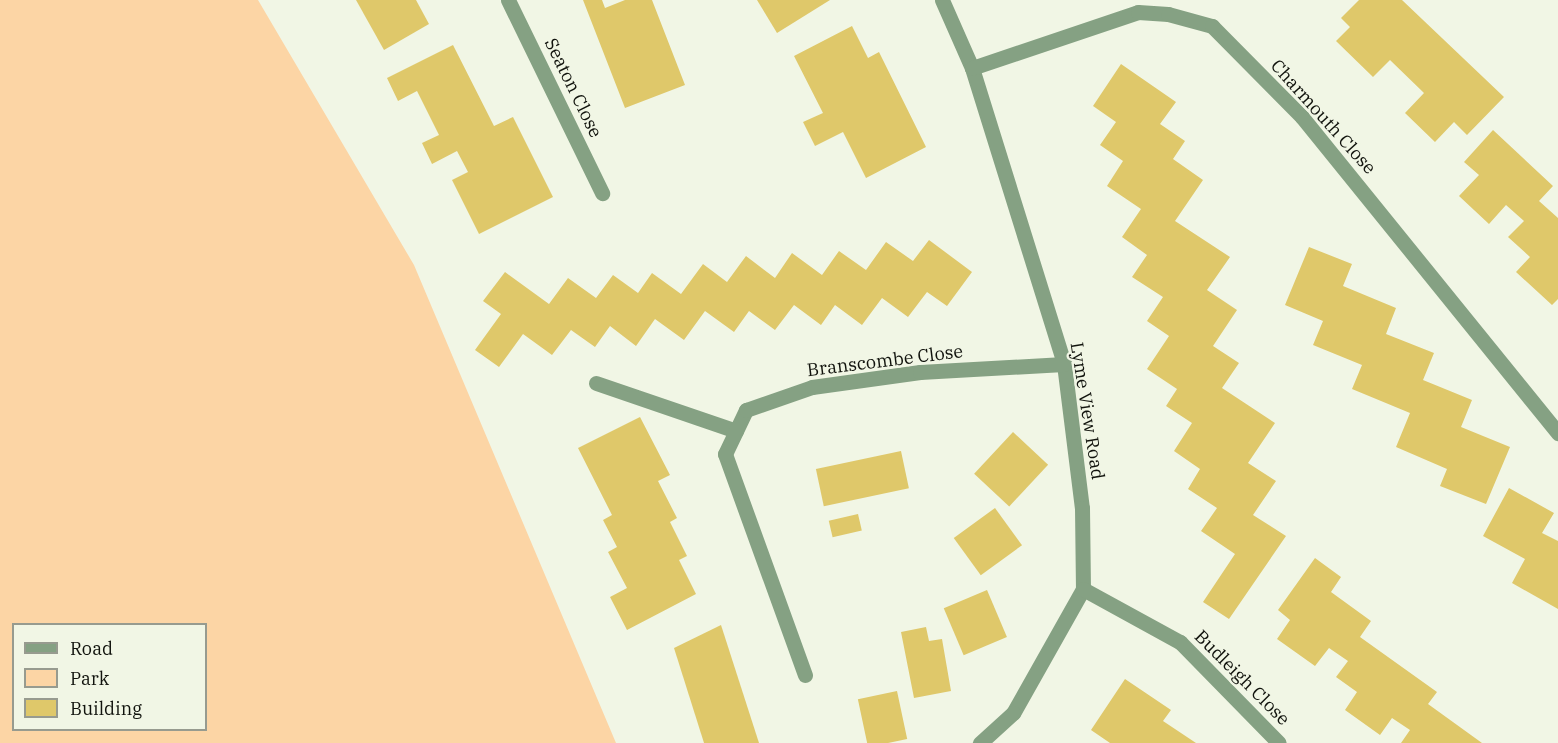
<!DOCTYPE html>
<html>
<head>
<meta charset="utf-8">
<style>
  body { margin:0 }
  #map { position:relative; width:1558px; height:743px; overflow:hidden; background:#f1f6e5; font-family:"IBM Plex Serif",serif }
  div>[style] { position:absolute }
  .green>* { inset:0; background:#fcd5a5 }
  .building>* { inset:0; background:#dfc86a; transform-origin:0 0 }
  .lane>* { height:15px; margin:-7.5px; padding:0 7.5px; transform-origin:7.5px; border-radius:7.5px; background:#85a183 }
  .street>* { height:15px; margin:-7.5px; padding:0 7.5px; transform-origin:7.5px; border-radius:7.5px; background:#85a183 }
  span { translate:-50% -50%; white-space:nowrap; text-align:center; line-height:1.15; -webkit-text-stroke:4.5px #f1f6e5; paint-order:stroke }
  .street-label { font-size:18px; color:#11130d }
  .legend { position:absolute; left:12px; top:623px; width:195px; height:108px; box-sizing:border-box; background:#f1f6e5; border:2px solid #979b8f; margin:0; padding:8px 10px; list-style:none; font-size:18px; color:#11130d }
  .legend li { display:flex; align-items:center; gap:12px; height:30px }
  .legend b { width:30px; border:2px solid #979b8f }
</style>
</head>
<body>
<div id="map">
  <div class="green">
    <i style="clip-path:polygon(evenodd,0 0,258px 0,414px 265px,616px 743px,0 743px,0 0,14px 624px,206px 624px,206px 730px,14px 730px,14px 624px)"></i>
  </div>
  <div class="building">
    <i style="clip-path:polygon(356px 0,416px 0,429px 24px,384px 50px)"></i>
    <i style="clip-path:polygon(583px 0,602px 0,605px 8px,625px 0,652px 0,685px 85px,625px 108px)"></i>
    <i style="clip-path:polygon(757px 0,830px 0,777px 33px)"></i>
    <i style="clip-path:polygon(1359px 0,1402px 0,1504px 97px,1467px 135px,1454px 122px,1435px 142px,1405px 113px,1424px 93px,1390px 60px,1373px 77px,1336px 41px,1350px 27px,1341px 18px)"></i>
    <i style="clip-path:polygon(852px 26px,868px 58px,879px 52px,926px 147px,866px 178px,843px 132px,815px 146px,803px 122px,823px 113px,794px 56px)"></i>
    <i style="clip-path:polygon(453px 45px,494px 126px,513px 117px,553px 197px,479px 234px,452px 180px,468px 172px,457px 151px,432px 164px,422px 143px,439px 135px,417px 91px,398px 101px,387px 78px)"></i>
    <i style="clip-path:polygon(1121px 64px,1176px 102px,1160px 124px,1185px 141px,1173px 159px,1203px 180px,1175px 221px,1230px 257px,1207px 290px,1237px 310px,1213px 346px,1239px 363px,1222px 388px,1275px 423px,1248px 463px,1276px 481px,1253px 515px,1286px 536px,1229px 619px,1203px 602px,1235px 554px,1201px 531px,1217px 508px,1188px 489px,1200px 469px,1174px 451px,1192px 423px,1166px 406px,1177px 389px,1147px 369px,1169px 336px,1147px 321px,1163px 297px,1132px 277px,1147px 255px,1122px 237px,1141px 209px,1107px 186px,1123px 161px,1100px 145px,1116px 122px,1093px 106px)"></i>
    <i style="clip-path:polygon(1493px 130px,1553px 186px,1539px 201px,1558px 218px,1558px 299px,1552px 305px,1516px 272px,1530px 257px,1508px 237px,1524px 221px,1506px 205px,1489px 224px,1459px 196px,1479px 175px,1464px 162px)"></i>
    <i style="clip-path:polygon(929px 240px,972px 272px,947px 306px,927px 292px,908px 317px,882px 298px,862px 325px,835px 305px,821px 325px,794px 305px,775px 330px,749px 311px,734px 332px,705px 311px,684px 340px,655px 319px,636px 346px,610px 326px,595px 347px,571px 330px,552px 355px,523px 334px,499px 367px,475px 350px,501px 314px,483px 301px,505px 272px,549px 304px,568px 278px,596px 298px,613px 275px,638px 293px,652px 273px,681px 294px,703px 264px,727px 282px,746px 256px,775px 278px,792px 253px,822px 275px,839px 251px,866px 270px,886px 242px,913px 261px)"></i>
    <i style="clip-path:polygon(1309px 247px,1352px 264px,1343px 286px,1396px 308px,1386px 334px,1434px 353px,1423px 380px,1472px 400px,1461px 427px,1510px 447px,1486px 504px,1440px 486px,1447px 469px,1396px 447px,1410px 413px,1352px 389px,1362px 365px,1313px 345px,1323px 321px,1285px 305px)"></i>
    <i style="clip-path:polygon(640px 417px,670px 475px,658px 481px,677px 518px,670px 522px,687px 556px,679px 560px,696px 594px,627px 630px,610px 597px,627px 588px,608px 552px,617px 547px,603px 520px,612px 515px,578px 448px)"></i>
    <i style="left:1013px;top:432px;width:48px;height:57px;rotate:43deg"></i>
    <i style="left:901px;top:451px;width:38px;height:87px;rotate:78deg"></i>
    <i style="clip-path:polygon(1509px 488px,1554px 513px,1542px 533px,1558px 541px,1558px 609px,1512px 583px,1525px 559px,1483px 536px)"></i>
    <i style="left:995px;top:508px;width:46px;height:51px;rotate:54deg"></i>
    <i style="left:858px;top:514px;width:17px;height:30px;rotate:77deg"></i>
    <i style="clip-path:polygon(1315px 558px,1341px 577px,1331px 592px,1371px 621px,1360px 637px,1437px 692px,1428px 704px,1482px 743px,1401px 743px,1410px 730px,1392px 718px,1380px 735px,1345px 710px,1357px 692px,1336px 677px,1348px 661px,1329px 648px,1315px 666px,1277px 639px,1290px 620px,1278px 610px)"></i>
    <i style="left:987px;top:590px;width:51px;height:47px;rotate:67deg"></i>
    <i style="clip-path:polygon(721px 625px,759px 743px,704px 743px,674px 648px)"></i>
    <i style="clip-path:polygon(926px 627px,929px 641px,942px 639px,951px 691px,914px 698px,901px 632px)"></i>
    <i style="clip-path:polygon(1125px 679px,1171px 710px,1163px 721px,1196px 743px,1110px 743px,1091px 730px)"></i>
    <i style="left:897px;top:691px;width:49px;height:40px;rotate:78deg"></i>
  </div>
  <div class="lane">
    <i style="left:596px;top:383px;width:148px;rotate:18.9deg"></i>
  </div>
  <div class="street">
    <i style="left:508px;top:0;width:215px;rotate:64deg"></i>
    <i style="left:942px;top:0;width:74px;rotate:66.2deg"></i>
    <i style="left:972px;top:68px;width:310px;rotate:72.7deg"></i>
    <i style="left:1064px;top:364px;width:145px;rotate:82.9deg"></i>
    <i style="left:1082px;top:508px;width:81px;rotate:89.3deg"></i>
    <i style="left:1083px;top:589px;width:142px;rotate:119.4deg"></i>
    <i style="left:1013px;top:713px;width:45px;rotate:137.7deg"></i>
    <i style="left:972px;top:68px;width:175px;rotate:-18.6deg"></i>
    <i style="left:1138px;top:12px;width:30px;rotate:4deg"></i>
    <i style="left:1168px;top:14px;width:46px;rotate:15.3deg"></i>
    <i style="left:1212px;top:26px;width:128px;rotate:45.3deg"></i>
    <i style="left:1302px;top:117px;width:407px;rotate:51deg"></i>
    <i style="left:1083px;top:589px;width:111px;rotate:28.7deg"></i>
    <i style="left:1180px;top:642px;width:141px;rotate:45.6deg"></i>
    <i style="left:805px;top:675px;width:235px;rotate:-109.9deg"></i>
    <i style="left:725px;top:454px;width:49px;rotate:-64.5deg"></i>
    <i style="left:746px;top:410px;width:70px;rotate:-19.2deg"></i>
    <i style="left:812px;top:387px;width:109px;rotate:-7.9deg"></i>
    <i style="left:920px;top:372px;width:144px;rotate:-3.2deg"></i>
  </div>
  <div class="street-label">
    <span style="left:573px;top:88px;rotate:64deg">Seaton Close</span>
    <span style="left:1323px;top:117px;rotate:48deg">Charmouth Close</span>
    <span style="left:885px;top:361px;rotate:-7deg">Branscombe Close</span>
    <span style="left:1087px;top:411px;rotate:81deg">Lyme View Road</span>
    <span style="left:1242px;top:678px;rotate:45deg">Budleigh Close</span>
  </div>
  <ul class="legend">
  <li><b style="height:8px;background:#85a183"></b>Road</li>
  <li><b style="height:16px;background:#fcd5a5"></b>Park</li>
  <li><b style="height:16px;background:#dfc86a"></b>Building</li>
  </ul>
</div>
</body>
</html>
